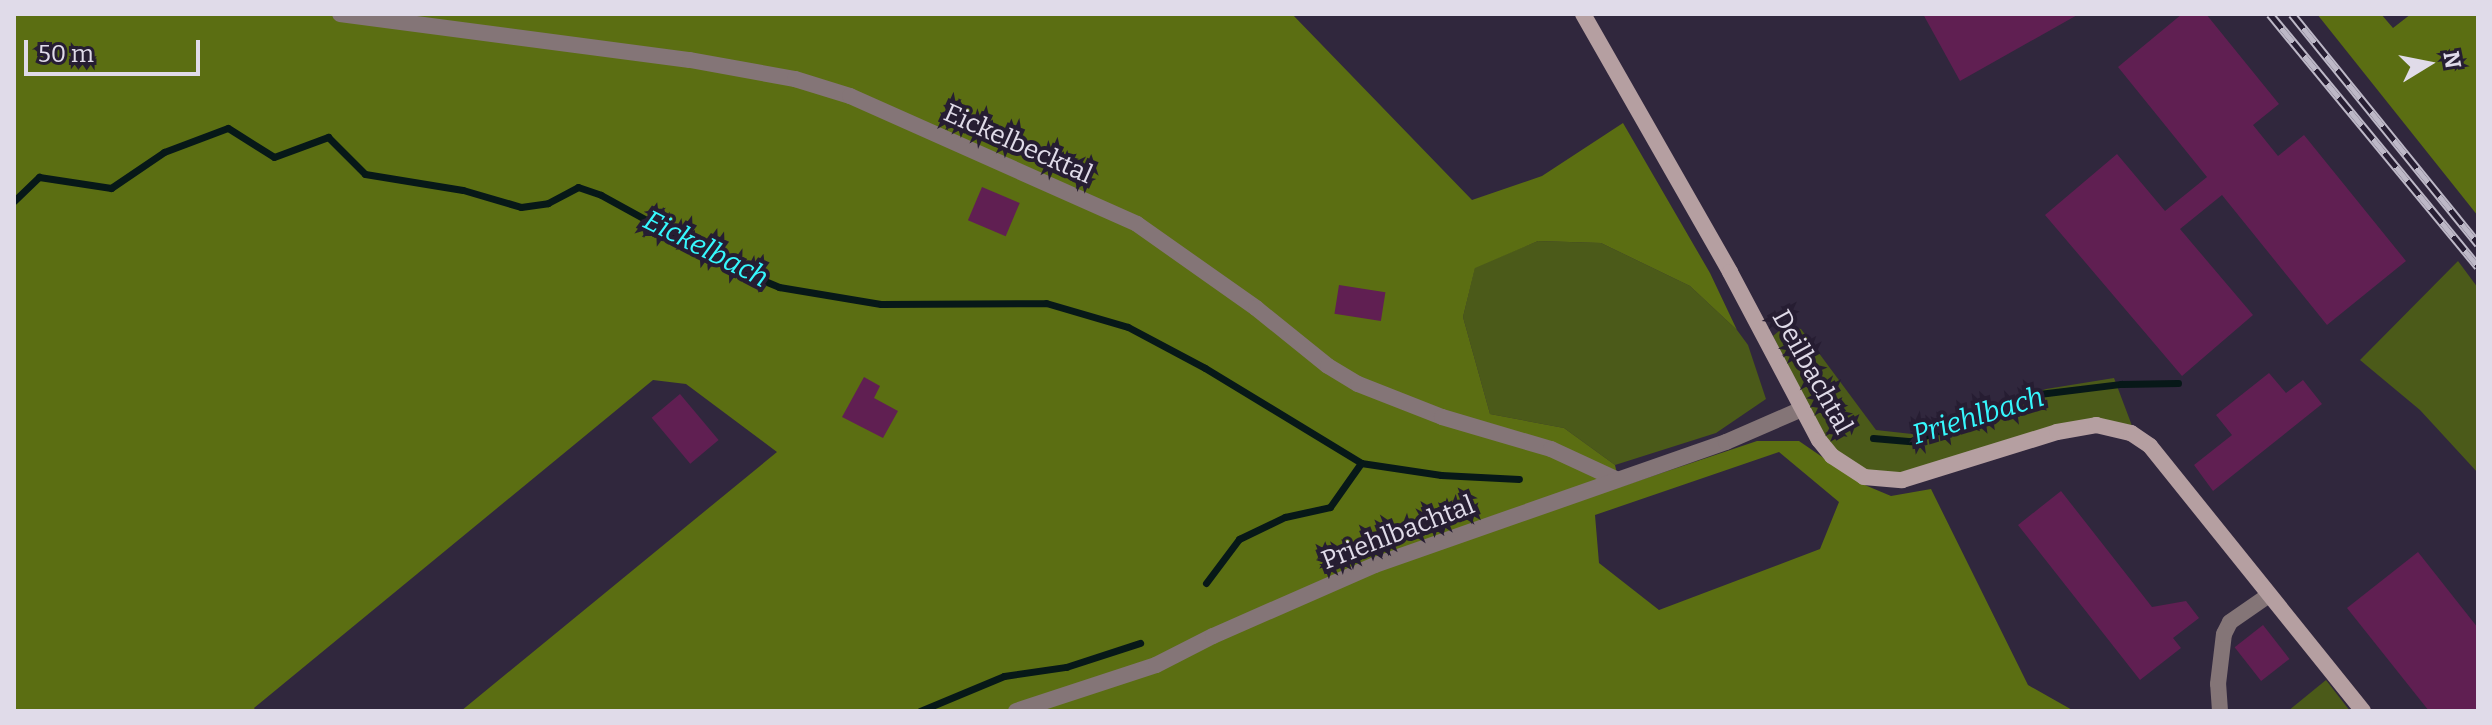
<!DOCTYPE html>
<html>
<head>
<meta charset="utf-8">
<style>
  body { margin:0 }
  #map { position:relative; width:2492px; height:725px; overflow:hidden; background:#30273d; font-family:Bitter,serif }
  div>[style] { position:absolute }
  .green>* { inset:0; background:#4b5a19 }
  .forest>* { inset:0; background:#5b6e12 }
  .stream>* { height:7px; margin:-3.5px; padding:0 3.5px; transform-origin:3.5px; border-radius:3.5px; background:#071818 }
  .building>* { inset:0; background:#601f52; transform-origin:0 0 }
  .street>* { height:16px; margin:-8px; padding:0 8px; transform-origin:8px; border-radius:8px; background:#847577 }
  .secondary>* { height:16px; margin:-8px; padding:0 8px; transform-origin:8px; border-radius:8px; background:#b59fa1 }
  .rail>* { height:9px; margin-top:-4.5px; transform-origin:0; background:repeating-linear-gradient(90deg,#261d32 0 18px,#bdb8c7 0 36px); box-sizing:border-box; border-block:2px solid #bdb8c7 }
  span { translate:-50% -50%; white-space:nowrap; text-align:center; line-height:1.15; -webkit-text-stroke:8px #261d32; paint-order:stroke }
  .street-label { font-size:26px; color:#e0dbe9 }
  .water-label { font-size:28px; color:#36f8fe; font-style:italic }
  .frame { position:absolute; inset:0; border:16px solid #e0dbe9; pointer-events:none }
  .north { position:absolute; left:2388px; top:24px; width:80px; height:80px; -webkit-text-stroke:6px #261d32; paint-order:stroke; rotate:80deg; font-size:22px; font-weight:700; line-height:32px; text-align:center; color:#e0dbe9 }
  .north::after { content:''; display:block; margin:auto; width:28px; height:36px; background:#e0dbe9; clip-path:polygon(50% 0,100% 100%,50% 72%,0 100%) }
  .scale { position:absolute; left:24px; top:40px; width:176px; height:36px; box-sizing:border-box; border:4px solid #e0dbe9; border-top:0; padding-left:10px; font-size:24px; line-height:28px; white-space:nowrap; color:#e0dbe9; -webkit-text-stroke:6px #261d32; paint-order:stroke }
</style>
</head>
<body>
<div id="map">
  <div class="green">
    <i style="clip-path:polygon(1538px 241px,1601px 243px,1690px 286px,1737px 330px,1748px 345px,1766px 399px,1716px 433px,1615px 465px,1564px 428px,1490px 414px,1463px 317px,1475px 267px)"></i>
    <i style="clip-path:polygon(2458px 261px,2478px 288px,2478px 473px,2420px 410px,2360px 360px)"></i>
    <i style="clip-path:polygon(1785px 326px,1801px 329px,1876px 430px,1921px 435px,1987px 408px,2046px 389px,2114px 378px,2134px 431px,2110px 423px,1905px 474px,1867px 472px,1838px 456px,1825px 437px,1773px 336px)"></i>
    <i style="clip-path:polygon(2326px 680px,2350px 711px,2288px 711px)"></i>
  </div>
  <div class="forest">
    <i style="clip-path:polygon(evenodd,14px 14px,1292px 14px,1472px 200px,1542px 176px,1623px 123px,1710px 273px,1737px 330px,1690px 286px,1601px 243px,1538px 241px,1475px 268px,1463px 317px,1490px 414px,1564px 428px,1615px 465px,1620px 487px,1757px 441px,1799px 441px,1860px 483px,1891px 496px,1931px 489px,2028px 685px,2074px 711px,461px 711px,777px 452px,686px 384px,653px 380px,254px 708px,256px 711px,14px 711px,14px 14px,1779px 452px,1839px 502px,1820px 549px,1659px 610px,1599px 563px,1595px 515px,1779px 452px)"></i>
    <i style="clip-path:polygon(2317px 14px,2381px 14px,2393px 28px,2411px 14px,2478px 14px,2478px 216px)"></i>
  </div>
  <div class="stream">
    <i style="left:14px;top:201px;width:35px;rotate:-44deg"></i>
    <i style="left:39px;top:177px;width:73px;rotate:8.7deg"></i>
    <i style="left:111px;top:188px;width:64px;rotate:-34.2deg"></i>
    <i style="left:164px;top:152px;width:68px;rotate:-20.6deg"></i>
    <i style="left:228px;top:128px;width:54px;rotate:32.2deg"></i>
    <i style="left:274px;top:157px;width:58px;rotate:-20.3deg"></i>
    <i style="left:328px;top:137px;width:52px;rotate:45deg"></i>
    <i style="left:365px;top:174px;width:99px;rotate:9.3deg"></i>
    <i style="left:463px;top:190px;width:60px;rotate:16.3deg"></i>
    <i style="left:521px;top:207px;width:27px;rotate:-8deg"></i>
    <i style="left:548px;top:203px;width:34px;rotate:-28deg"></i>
    <i style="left:578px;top:187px;width:24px;rotate:19deg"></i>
    <i style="left:601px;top:195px;width:152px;rotate:28.8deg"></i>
    <i style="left:734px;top:268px;width:49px;rotate:22.9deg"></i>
    <i style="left:779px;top:287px;width:103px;rotate:9.5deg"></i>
    <i style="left:881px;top:304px;width:165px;rotate:-0.3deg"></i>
    <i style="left:1046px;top:303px;width:85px;rotate:16.3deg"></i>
    <i style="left:1128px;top:327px;width:87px;rotate:28deg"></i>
    <i style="left:1205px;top:368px;width:183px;rotate:31.3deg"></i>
    <i style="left:1361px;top:463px;width:81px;rotate:8.5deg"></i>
    <i style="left:1441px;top:475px;width:78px;rotate:2.9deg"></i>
    <i style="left:1873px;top:438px;width:38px;rotate:5deg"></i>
    <i style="left:1911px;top:441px;width:136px;rotate:-20.2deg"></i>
    <i style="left:2039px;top:394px;width:83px;rotate:-7deg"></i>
    <i style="left:2121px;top:384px;width:57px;rotate:-1deg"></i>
    <i style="left:1206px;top:583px;width:55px;rotate:-53.1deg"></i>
    <i style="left:1239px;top:539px;width:51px;rotate:-25.6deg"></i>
    <i style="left:1285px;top:517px;width:46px;rotate:-12.5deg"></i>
    <i style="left:1330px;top:507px;width:54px;rotate:-54.8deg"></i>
    <i style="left:920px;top:711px;width:91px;rotate:-22.6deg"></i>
    <i style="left:1004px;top:676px;width:63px;rotate:-8.3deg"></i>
    <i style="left:1066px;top:667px;width:78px;rotate:-18deg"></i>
  </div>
  <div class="building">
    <i style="clip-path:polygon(1923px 14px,2079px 14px,1960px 81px)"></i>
    <i style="clip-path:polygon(2182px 14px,2206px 14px,2279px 104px,2253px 125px,2278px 156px,2304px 135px,2406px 261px,2327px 325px,2222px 195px,2180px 229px,2253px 315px,2182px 376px,2045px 215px,2117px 154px,2165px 211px,2207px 177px,2118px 67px)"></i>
    <i style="left:982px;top:187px;width:41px;height:36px;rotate:23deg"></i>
    <i style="left:1339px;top:285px;width:47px;height:29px;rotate:9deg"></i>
    <i style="clip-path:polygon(2269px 373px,2286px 393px,2303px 380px,2322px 404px,2213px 491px,2194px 465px,2232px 435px,2216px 415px)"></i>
    <i style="clip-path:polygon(864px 377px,880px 386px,874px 398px,898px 411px,883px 438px,842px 417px)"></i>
    <i style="left:680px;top:394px;width:60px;height:37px;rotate:50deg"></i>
    <i style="clip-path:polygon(2061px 491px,2152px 607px,2186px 601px,2199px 618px,2173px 638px,2181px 648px,2140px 680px,2018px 525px)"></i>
    <i style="clip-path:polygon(2418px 552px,2478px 628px,2478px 711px,2429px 711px,2347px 608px)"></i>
    <i style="left:2263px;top:625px;width:43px;height:36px;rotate:52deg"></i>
  </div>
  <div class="street">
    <i style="left:340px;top:14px;width:353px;rotate:7.5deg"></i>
    <i style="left:690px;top:60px;width:107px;rotate:10.3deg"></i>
    <i style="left:795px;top:79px;width:58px;rotate:17.2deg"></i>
    <i style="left:850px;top:96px;width:314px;rotate:24deg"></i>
    <i style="left:1137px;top:224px;width:146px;rotate:35.2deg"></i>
    <i style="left:1256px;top:308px;width:92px;rotate:38.9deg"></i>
    <i style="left:1328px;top:366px;width:35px;rotate:31deg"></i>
    <i style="left:1358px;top:384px;width:90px;rotate:21.4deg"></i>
    <i style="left:1442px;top:417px;width:114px;rotate:16.4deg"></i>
    <i style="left:1551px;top:449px;width:72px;rotate:24.8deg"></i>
    <i style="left:1016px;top:711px;width:147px;rotate:-18.2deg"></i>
    <i style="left:1156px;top:665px;width:64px;rotate:-27deg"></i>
    <i style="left:1213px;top:636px;width:177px;rotate:-23.7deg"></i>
    <i style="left:1375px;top:565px;width:372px;rotate:-19.3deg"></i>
    <i style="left:1726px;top:442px;width:83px;rotate:-23.5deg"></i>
    <i style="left:2220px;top:711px;width:27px;rotate:-94deg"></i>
    <i style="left:2218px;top:684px;width:50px;rotate:-83.2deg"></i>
    <i style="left:2224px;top:634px;width:13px;rotate:-63deg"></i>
    <i style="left:2230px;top:622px;width:47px;rotate:-34.7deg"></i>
  </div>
  <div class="secondary">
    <i style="left:1583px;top:14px;width:297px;rotate:60.3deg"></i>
    <i style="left:1730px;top:272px;width:190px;rotate:62.1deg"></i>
    <i style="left:1819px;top:440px;width:21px;rotate:51deg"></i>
    <i style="left:1832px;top:456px;width:38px;rotate:33deg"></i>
    <i style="left:1864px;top:477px;width:38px;rotate:5deg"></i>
    <i style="left:1902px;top:480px;width:162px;rotate:-17.2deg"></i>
    <i style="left:2057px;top:432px;width:40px;rotate:-10deg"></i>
    <i style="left:2096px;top:425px;width:36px;rotate:13deg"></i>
    <i style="left:2131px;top:433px;width:23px;rotate:34deg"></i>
    <i style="left:2150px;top:446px;width:340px;rotate:51.2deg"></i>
  </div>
  <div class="rail">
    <i style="left:2270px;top:14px;width:327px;rotate:50.5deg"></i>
    <i style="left:2292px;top:14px;width:296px;rotate:51deg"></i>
  </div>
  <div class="street-label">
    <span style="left:1018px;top:144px;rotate:24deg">Eickelbecktal</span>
    <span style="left:1812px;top:372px;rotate:61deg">Deilbachtal</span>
    <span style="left:1398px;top:533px;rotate:-21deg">Priehlbachtal</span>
  </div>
  <div class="water-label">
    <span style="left:706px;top:249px;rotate:27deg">Eickelbach</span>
    <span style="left:1978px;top:416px;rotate:-17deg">Priehlbach</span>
  </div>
  <div class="frame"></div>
  <div class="north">N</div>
  <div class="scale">50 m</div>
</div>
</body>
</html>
